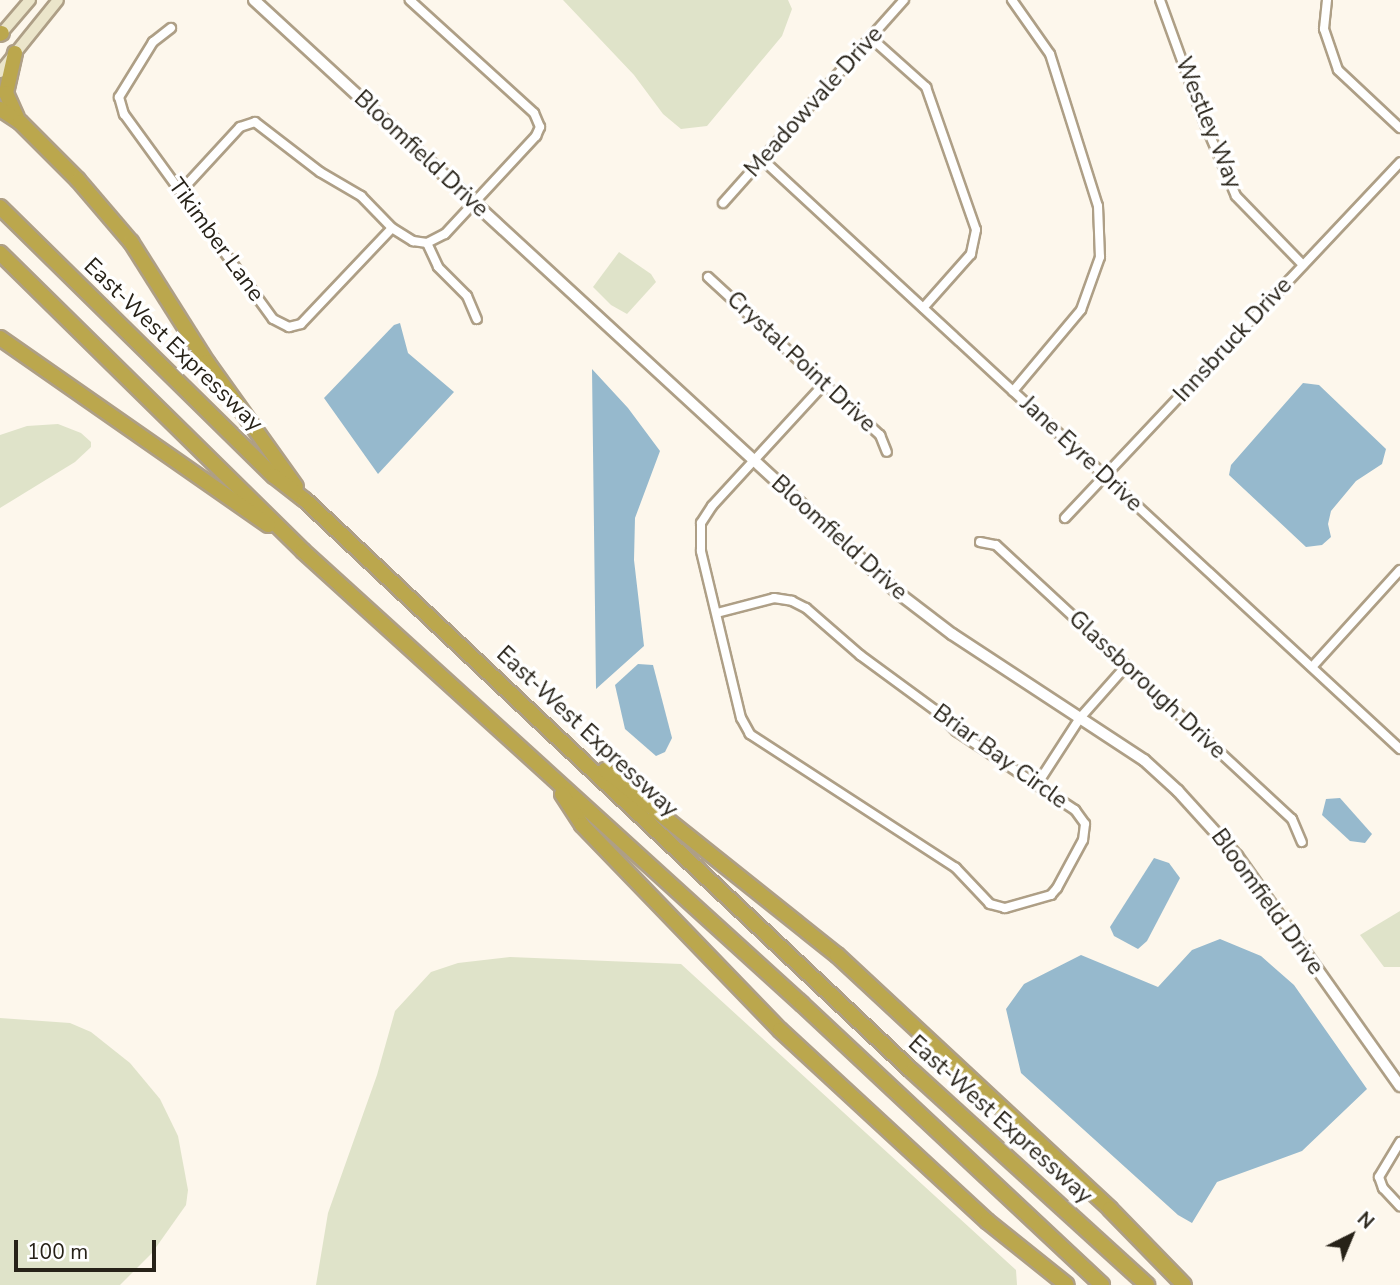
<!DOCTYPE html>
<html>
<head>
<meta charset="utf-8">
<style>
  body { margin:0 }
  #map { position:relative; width:1400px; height:1285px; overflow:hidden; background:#fdf7ec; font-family:"Nunito Sans",sans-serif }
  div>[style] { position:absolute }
  .green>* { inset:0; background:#dfe3c9 }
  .water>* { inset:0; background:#96b9cd }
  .roads { filter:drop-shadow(2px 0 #ae9f86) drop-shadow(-2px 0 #ae9f86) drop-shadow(0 2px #ae9f86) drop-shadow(0 -2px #ae9f86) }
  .minor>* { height:8px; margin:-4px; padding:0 4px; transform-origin:4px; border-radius:4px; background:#fff }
  .tertiary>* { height:10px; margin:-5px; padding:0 5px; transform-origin:5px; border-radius:5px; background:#fff }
  .secondary>* { height:10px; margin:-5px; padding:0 5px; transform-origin:5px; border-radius:5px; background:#ebe5ca }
  .motorway>* { height:14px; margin:-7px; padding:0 7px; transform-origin:7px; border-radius:7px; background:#bba74d }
  span { translate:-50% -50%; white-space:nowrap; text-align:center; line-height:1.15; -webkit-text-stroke:7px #fff; paint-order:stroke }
  .street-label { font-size:23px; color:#272218 }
  .north { position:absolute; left:1316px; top:1201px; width:70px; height:70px; -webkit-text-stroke:5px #fff; paint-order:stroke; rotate:43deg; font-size:19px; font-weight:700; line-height:28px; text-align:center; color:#272218 }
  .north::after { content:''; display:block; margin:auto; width:24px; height:32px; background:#272218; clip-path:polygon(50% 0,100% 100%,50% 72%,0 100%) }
  .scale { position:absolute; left:14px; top:1240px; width:142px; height:32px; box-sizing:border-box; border:4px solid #272218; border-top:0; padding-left:9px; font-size:21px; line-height:24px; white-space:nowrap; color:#272218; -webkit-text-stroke:5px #fff; paint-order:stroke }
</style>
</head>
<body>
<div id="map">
  <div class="green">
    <i style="clip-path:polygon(563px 0,788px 0,792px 9px,782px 36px,707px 126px,681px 129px,663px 114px,634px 75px)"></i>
    <i style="clip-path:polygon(619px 252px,651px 274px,656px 282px,627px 314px,611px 305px,593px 287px)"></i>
    <i style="clip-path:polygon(58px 424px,81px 433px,91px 442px,91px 447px,75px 462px,0 508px,0 435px,27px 426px)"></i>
    <i style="clip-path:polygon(1400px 911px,1400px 967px,1384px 967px,1360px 935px)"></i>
    <i style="clip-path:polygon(510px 957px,681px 964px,1016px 1270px,1017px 1285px,316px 1285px,328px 1213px,377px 1075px,395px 1011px,431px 972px,458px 963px)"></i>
    <i style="clip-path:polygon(0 1018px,70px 1023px,91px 1032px,130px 1063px,160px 1099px,178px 1136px,188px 1190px,186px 1205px,152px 1253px,120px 1285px,0 1285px)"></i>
  </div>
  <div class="water">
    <i style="clip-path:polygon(400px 323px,408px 353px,454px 392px,378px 474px,324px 398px,394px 325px)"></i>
    <i style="clip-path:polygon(592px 369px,628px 408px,660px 451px,635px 518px,634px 560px,644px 646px,596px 689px)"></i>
    <i style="clip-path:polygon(1303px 383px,1319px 385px,1386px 449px,1382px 464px,1356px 481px,1331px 511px,1328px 524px,1331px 537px,1322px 545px,1306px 547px,1229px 475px,1231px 465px)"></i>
    <i style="clip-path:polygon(638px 664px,653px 665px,672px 738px,665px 752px,656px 756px,625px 729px,615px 685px)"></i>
    <i style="clip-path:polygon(1340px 798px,1372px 834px,1365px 843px,1350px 841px,1322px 815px,1326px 799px)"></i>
    <i style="clip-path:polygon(1154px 858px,1169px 863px,1180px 878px,1147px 941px,1138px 949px,1114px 936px,1110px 927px)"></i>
    <i style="clip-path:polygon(1220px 939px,1261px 956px,1294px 985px,1367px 1089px,1302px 1151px,1217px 1182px,1192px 1223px,1178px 1215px,1021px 1073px,1006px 1009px,1024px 984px,1081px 955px,1158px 987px,1192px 950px)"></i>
  </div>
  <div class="roads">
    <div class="minor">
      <i style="left:1012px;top:0;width:66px;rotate:54.9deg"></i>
      <i style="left:1050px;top:54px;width:159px;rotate:72.5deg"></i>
      <i style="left:1098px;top:206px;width:51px;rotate:87.8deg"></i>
      <i style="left:1100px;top:257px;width:56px;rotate:109.7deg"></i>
      <i style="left:1081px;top:310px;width:106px;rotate:130deg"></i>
      <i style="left:1160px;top:0;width:132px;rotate:70.1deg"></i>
      <i style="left:1205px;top:124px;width:78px;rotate:66.7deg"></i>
      <i style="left:1236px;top:196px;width:96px;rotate:45.8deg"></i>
      <i style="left:1327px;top:0;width:29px;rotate:96deg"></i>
      <i style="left:1324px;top:29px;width:43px;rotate:71.1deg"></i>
      <i style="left:1338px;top:70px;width:85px;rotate:43.1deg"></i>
      <i style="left:171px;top:28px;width:23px;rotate:142deg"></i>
      <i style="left:153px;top:42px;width:65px;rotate:121.7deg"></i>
      <i style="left:119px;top:97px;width:18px;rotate:74deg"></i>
      <i style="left:124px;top:114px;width:253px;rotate:54deg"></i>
      <i style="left:273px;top:319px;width:18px;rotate:27deg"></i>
      <i style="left:289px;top:327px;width:12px;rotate:-14deg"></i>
      <i style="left:301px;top:324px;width:132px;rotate:-46.5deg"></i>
      <i style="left:871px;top:38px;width:74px;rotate:41.7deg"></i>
      <i style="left:926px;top:87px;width:151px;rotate:70.7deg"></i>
      <i style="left:976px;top:230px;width:25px;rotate:102deg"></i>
      <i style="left:971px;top:254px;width:72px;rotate:131.6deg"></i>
      <i style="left:762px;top:159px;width:869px;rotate:42.76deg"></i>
      <i style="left:181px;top:191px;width:87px;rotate:-47.3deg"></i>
      <i style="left:240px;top:127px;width:16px;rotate:-18deg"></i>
      <i style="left:255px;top:122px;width:82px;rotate:37.6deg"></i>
      <i style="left:320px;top:172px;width:48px;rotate:30.3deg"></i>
      <i style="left:361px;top:196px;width:45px;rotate:45.9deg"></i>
      <i style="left:392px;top:228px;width:25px;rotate:32deg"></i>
      <i style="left:413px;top:241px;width:14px;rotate:8deg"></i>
      <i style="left:427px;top:243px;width:20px;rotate:-27deg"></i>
      <i style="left:445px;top:234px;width:134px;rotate:-47.1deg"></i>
      <i style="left:536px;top:136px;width:10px;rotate:-66deg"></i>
      <i style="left:540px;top:127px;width:15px;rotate:-113deg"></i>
      <i style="left:534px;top:113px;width:168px;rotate:-137.7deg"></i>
      <i style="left:723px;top:203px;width:272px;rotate:-48.3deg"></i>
      <i style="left:427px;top:243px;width:26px;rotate:65deg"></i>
      <i style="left:438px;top:267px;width:41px;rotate:45deg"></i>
      <i style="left:467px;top:296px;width:25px;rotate:67deg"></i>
      <i style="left:708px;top:277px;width:234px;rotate:42.6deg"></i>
      <i style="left:880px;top:435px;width:18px;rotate:68deg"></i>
      <i style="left:1065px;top:518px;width:489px;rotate:-46.7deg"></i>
      <i style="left:980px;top:542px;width:16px;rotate:11deg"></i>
      <i style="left:996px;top:545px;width:403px;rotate:42.8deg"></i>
      <i style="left:1292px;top:819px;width:25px;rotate:67deg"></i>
      <i style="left:717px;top:613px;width:59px;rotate:-14.7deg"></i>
      <i style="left:774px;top:598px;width:18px;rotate:9deg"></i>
      <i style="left:792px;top:601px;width:16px;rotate:27deg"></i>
      <i style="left:806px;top:608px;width:72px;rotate:41deg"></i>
      <i style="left:860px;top:655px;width:93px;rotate:36.3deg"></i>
      <i style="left:935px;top:710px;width:30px;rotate:45deg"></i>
      <i style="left:956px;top:731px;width:143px;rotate:33.6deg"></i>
      <i style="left:1075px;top:810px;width:17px;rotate:54deg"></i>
      <i style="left:1085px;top:824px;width:16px;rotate:97deg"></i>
      <i style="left:1083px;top:840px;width:55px;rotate:118.4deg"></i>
      <i style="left:1057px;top:888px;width:9px;rotate:131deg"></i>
      <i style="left:1051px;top:895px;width:48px;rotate:164.2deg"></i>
      <i style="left:1005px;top:908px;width:16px;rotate:-165deg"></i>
      <i style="left:990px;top:904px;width:50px;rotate:-133.4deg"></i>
      <i style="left:956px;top:868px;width:246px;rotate:-147deg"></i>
      <i style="left:750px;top:734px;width:18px;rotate:-119deg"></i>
      <i style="left:741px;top:718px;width:172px;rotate:-103.5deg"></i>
      <i style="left:701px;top:551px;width:28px;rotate:-90deg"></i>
      <i style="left:701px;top:523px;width:20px;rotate:-57deg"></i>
      <i style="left:712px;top:506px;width:166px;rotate:-47.4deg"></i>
      <i style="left:1312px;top:667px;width:131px;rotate:-47.8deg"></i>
      <i style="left:1036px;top:786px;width:81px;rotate:-57.1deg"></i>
      <i style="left:1080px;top:718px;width:69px;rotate:-48.5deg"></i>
      <i style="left:1400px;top:1142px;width:41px;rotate:121deg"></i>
      <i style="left:1379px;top:1177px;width:12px;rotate:70deg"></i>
      <i style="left:1383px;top:1188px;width:25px;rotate:47deg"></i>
    </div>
    <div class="tertiary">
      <i style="left:254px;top:0;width:874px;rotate:42.64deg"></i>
      <i style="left:897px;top:592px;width:69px;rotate:37.4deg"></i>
      <i style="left:952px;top:634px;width:230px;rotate:33.3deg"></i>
      <i style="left:1144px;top:760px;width:46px;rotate:42.4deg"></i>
      <i style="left:1178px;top:791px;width:88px;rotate:47.8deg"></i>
      <i style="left:1237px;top:856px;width:282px;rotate:54.7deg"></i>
    </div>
    <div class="secondary">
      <i style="left:0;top:35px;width:46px;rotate:-49.4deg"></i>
      <i style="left:0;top:72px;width:92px;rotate:-51.1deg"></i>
    </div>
    <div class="motorway">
      <i style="left:0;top:34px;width:2px;rotate:-27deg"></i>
      <i style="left:15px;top:53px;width:41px;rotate:102.7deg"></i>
      <i style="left:6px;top:93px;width:27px;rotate:66deg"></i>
      <i style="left:0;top:109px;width:24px;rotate:33deg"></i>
      <i style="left:20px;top:122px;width:82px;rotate:45deg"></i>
      <i style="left:78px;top:180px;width:82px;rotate:49.5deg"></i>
      <i style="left:131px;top:242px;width:142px;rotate:57.7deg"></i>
      <i style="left:207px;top:362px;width:153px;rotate:54.5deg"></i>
      <i style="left:0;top:207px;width:384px;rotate:44.5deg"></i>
      <i style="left:274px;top:476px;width:39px;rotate:38deg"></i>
      <i style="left:305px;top:500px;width:833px;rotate:43.25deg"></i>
      <i style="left:912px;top:1071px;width:318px;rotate:42.3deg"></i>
      <i style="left:0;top:253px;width:425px;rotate:44.5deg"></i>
      <i style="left:303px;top:551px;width:674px;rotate:42.23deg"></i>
      <i style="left:802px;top:1004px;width:411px;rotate:43.1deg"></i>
      <i style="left:0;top:338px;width:327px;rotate:34.9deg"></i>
      <i style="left:605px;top:770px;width:297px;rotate:38.6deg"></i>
      <i style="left:837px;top:955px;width:373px;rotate:42.9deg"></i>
      <i style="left:1110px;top:1209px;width:106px;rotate:45.8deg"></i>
      <i style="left:562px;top:794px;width:37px;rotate:57deg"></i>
      <i style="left:582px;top:825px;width:285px;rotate:46deg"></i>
      <i style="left:780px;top:1030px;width:282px;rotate:42.7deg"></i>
      <i style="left:987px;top:1221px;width:102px;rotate:38.7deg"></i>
    </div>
  </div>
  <div class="street-label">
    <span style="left:814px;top:102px;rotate:-48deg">Meadowvale Drive</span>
    <span style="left:1208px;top:123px;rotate:68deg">Westley Way</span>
    <span style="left:421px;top:154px;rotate:43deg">Bloomfield Drive</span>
    <span style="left:216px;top:240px;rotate:54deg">Tikimber Lane</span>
    <span style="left:1233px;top:340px;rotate:-47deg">Innsbruck Drive</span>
    <span style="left:173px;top:345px;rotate:44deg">East-West Expressway</span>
    <span style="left:801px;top:362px;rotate:43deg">Crystal Point Drive</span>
    <span style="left:1081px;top:454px;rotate:43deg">Jane Eyre Drive</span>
    <span style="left:839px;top:538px;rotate:42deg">Bloomfield Drive</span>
    <span style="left:1147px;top:685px;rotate:43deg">Glassborough Drive</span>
    <span style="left:587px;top:732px;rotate:43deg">East-West Expressway</span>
    <span style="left:1000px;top:757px;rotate:36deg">Briar Bay Circle</span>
    <span style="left:1267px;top:902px;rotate:54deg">Bloomfield Drive</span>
    <span style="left:1000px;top:1120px;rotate:42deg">East-West Expressway</span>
  </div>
  <div class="north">N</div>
  <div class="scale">100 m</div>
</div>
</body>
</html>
